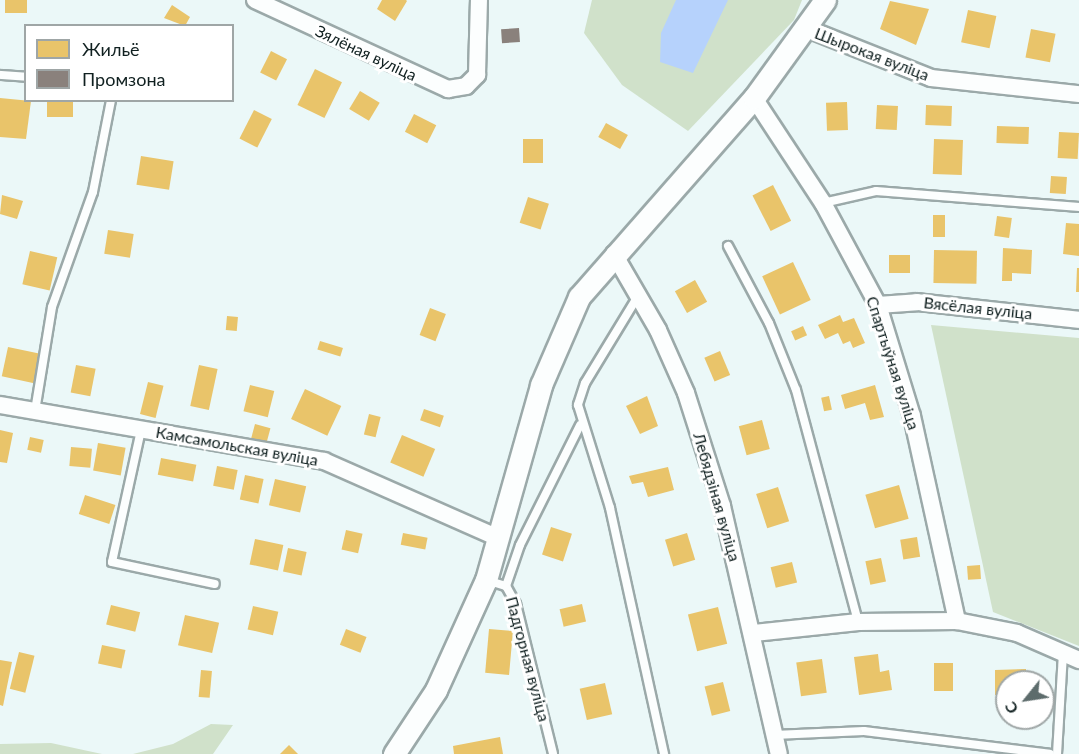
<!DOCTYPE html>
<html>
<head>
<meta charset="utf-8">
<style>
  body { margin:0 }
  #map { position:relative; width:1079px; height:754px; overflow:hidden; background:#ebf8f8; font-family:Lato,sans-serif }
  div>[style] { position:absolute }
  .green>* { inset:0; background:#d0e1ca }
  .water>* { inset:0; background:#b6d2fc }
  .homes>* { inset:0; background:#e9c46a; transform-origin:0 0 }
  .industry>* { inset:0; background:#8a817c; transform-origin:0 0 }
  .roads { filter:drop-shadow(2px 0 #9ba9a9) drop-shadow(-2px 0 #9ba9a9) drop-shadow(0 2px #9ba9a9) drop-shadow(0 -2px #9ba9a9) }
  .service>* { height:8px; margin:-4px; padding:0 4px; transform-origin:4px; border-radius:4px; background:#fcfefe }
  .minor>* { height:16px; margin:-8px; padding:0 8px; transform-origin:8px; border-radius:8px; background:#fcfefe }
  .tertiary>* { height:21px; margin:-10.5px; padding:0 10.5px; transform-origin:10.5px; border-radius:10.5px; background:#fcfefe }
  span { translate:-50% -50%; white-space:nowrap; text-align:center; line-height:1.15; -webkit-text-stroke:6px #fff; paint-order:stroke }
  .street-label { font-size:16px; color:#102020 }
  .legend { position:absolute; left:24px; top:24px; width:210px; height:78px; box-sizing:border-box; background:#fff; border:2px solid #9fa6a6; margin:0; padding:8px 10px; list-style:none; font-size:18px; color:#102020 }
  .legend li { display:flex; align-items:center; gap:12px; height:30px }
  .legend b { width:30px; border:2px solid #9fa6a6 }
  .north { position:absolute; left:995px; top:670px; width:60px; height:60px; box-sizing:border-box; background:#fff; border:2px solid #9fa6a6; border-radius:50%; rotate:240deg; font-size:16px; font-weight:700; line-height:24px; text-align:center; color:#102020 }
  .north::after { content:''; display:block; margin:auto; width:21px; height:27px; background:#5d6c6c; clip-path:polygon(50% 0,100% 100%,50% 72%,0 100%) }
</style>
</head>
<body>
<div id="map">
  <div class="green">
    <i style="clip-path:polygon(592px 0,802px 0,794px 20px,688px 131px,622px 85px,584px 33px)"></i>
    <i style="clip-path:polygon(931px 325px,1079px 338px,1079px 646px,993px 612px)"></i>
    <i style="clip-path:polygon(211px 724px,233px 725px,213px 754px,133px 754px,173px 744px)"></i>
    <i style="clip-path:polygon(51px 743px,102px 754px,0 754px,0 744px)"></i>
  </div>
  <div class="water">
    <i style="clip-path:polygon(676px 0,728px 0,693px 73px,660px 62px,661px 33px)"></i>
  </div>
  <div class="homes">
    <i style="left:5px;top:0;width:22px;height:13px"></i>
    <i style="clip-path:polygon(382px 0,406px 0,407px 1px,395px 21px,377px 9px)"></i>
    <i style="clip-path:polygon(890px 1px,929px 9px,916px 45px,880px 29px)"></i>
    <i style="clip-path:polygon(172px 5px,190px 17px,185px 26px,164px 18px)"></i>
    <i style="left:968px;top:10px;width:29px;height:33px;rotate:12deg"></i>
    <i style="left:1031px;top:29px;width:25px;height:29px;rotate:11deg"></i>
    <i style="left:271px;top:51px;width:18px;height:24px;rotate:27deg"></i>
    <i style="left:315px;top:69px;width:30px;height:40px;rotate:26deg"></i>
    <i style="left:360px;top:91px;width:23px;height:21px;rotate:31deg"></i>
    <i style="clip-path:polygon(0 98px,31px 101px,26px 139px,0 137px)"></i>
    <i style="left:47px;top:100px;width:26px;height:17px"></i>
    <i style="left:847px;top:102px;width:28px;height:21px;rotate:88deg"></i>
    <i style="left:877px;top:105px;width:21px;height:24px;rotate:3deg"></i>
    <i style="left:926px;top:105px;width:26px;height:20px;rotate:2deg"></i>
    <i style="left:254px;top:110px;width:20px;height:32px;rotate:27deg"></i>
    <i style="left:414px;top:114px;width:25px;height:20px;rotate:27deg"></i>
    <i style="left:606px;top:123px;width:25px;height:16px;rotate:29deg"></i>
    <i style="left:997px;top:126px;width:32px;height:17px;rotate:2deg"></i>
    <i style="left:1059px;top:132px;width:20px;height:26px;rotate:3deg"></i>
    <i style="left:523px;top:139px;width:20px;height:24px"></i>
    <i style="left:934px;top:139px;width:29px;height:35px;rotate:2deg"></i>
    <i style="left:141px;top:156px;width:33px;height:29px;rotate:9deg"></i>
    <i style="left:1051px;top:176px;width:16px;height:17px;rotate:4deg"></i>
    <i style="left:773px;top:185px;width:40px;height:23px;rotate:63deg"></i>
    <i style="clip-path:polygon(2px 195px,23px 201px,17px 219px,0 214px)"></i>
    <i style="left:528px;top:197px;width:22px;height:27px;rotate:18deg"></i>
    <i style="left:933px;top:215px;width:12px;height:22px"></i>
    <i style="left:997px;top:216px;width:15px;height:20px;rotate:8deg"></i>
    <i style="clip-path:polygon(1066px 223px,1079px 224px,1079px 256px,1063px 254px)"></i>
    <i style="left:108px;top:230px;width:26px;height:24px;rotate:9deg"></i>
    <i style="clip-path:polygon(1003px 248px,1032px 250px,1031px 274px,1012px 273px,1012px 281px,1002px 281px)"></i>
    <i style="left:934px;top:250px;width:43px;height:33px;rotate:1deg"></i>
    <i style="left:30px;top:251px;width:28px;height:34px;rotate:13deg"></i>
    <i style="left:910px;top:255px;width:18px;height:21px;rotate:90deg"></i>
    <i style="left:793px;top:262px;width:42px;height:34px;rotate:65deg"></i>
    <i style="clip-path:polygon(1077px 268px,1079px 268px,1079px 292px,1076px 292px)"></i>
    <i style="left:695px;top:280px;width:25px;height:23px;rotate:61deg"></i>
    <i style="left:430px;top:308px;width:17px;height:29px;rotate:21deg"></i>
    <i style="clip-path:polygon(840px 315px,843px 322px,854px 318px,865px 343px,853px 348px,850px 341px,843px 344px,838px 333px,825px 339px,818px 325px)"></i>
    <i style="left:227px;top:316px;width:11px;height:14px;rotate:5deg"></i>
    <i style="left:803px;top:326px;width:10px;height:13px;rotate:66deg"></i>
    <i style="left:320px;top:341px;width:24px;height:9px;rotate:17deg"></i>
    <i style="left:8px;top:347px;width:33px;height:30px;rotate:12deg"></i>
    <i style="left:720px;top:351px;width:26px;height:17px;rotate:67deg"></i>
    <i style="left:76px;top:365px;width:20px;height:28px;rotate:11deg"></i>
    <i style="left:199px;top:365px;width:19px;height:42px;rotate:12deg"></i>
    <i style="left:148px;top:382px;width:16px;height:33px;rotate:14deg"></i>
    <i style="left:250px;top:385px;width:25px;height:27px;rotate:14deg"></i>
    <i style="clip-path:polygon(875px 385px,884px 417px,870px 420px,865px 403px,845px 409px,841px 395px)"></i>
    <i style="left:305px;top:389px;width:40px;height:33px;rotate:25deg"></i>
    <i style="clip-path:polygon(647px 396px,658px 426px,640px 434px,626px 406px)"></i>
    <i style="left:829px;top:396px;width:14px;height:8px;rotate:78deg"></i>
    <i style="left:424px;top:409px;width:21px;height:12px;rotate:19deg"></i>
    <i style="left:369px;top:414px;width:12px;height:21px;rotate:14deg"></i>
    <i style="left:762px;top:420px;width:30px;height:24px;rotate:75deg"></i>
    <i style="left:255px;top:424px;width:16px;height:16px;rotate:15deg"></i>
    <i style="clip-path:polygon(0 430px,13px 433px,7px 463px,0 462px)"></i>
    <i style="left:402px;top:435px;width:36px;height:30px;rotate:23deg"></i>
    <i style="left:30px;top:437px;width:14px;height:13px;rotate:12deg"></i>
    <i style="left:98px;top:443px;width:28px;height:28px;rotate:10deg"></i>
    <i style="left:71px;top:447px;width:21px;height:19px;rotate:5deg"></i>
    <i style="left:161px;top:458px;width:36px;height:17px;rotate:11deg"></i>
    <i style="left:217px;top:466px;width:21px;height:20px;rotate:11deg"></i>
    <i style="clip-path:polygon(668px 467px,674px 490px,648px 497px,643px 482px,632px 484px,629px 476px)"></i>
    <i style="left:245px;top:475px;width:19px;height:25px;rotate:12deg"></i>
    <i style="left:275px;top:479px;width:32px;height:27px;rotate:13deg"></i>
    <i style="left:899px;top:485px;width:35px;height:35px;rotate:74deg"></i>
    <i style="left:778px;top:487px;width:36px;height:23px;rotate:72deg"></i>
    <i style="left:85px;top:495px;width:32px;height:20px;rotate:18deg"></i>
    <i style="left:551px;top:527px;width:22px;height:29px;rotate:18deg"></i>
    <i style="left:346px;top:530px;width:17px;height:20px;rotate:13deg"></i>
    <i style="left:403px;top:533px;width:25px;height:12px;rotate:11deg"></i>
    <i style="left:687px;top:533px;width:28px;height:23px;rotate:73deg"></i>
    <i style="left:917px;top:537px;width:20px;height:17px;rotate:81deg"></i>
    <i style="left:255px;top:539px;width:29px;height:26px;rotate:12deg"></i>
    <i style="left:288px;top:548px;width:19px;height:24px;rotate:12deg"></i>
    <i style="left:881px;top:558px;width:24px;height:16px;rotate:78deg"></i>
    <i style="left:792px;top:562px;width:21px;height:22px;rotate:76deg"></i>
    <i style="left:980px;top:565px;width:14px;height:13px;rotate:86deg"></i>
    <i style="left:582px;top:604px;width:18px;height:23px;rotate:77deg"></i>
    <i style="left:111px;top:605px;width:30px;height:20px;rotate:14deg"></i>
    <i style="left:253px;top:606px;width:26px;height:24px;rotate:13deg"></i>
    <i style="left:718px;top:607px;width:38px;height:31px;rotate:76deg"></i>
    <i style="left:185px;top:615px;width:35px;height:31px;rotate:13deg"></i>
    <i style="left:346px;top:629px;width:22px;height:17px;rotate:21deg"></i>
    <i style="left:489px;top:629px;width:24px;height:44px;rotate:5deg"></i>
    <i style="left:102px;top:645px;width:24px;height:19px;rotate:12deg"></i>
    <i style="left:19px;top:652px;width:16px;height:38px;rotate:14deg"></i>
    <i style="clip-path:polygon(878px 654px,880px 672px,889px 670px,892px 690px,859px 695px,854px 657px)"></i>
    <i style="left:822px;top:659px;width:34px;height:26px;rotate:82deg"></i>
    <i style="clip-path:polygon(0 660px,12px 662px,3px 706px,0 705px)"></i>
    <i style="left:934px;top:663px;width:19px;height:28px"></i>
    <i style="clip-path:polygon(1026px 669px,1026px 682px,1007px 682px,1007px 695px,995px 695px,995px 670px)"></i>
    <i style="left:201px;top:670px;width:11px;height:27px;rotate:5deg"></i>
    <i style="left:723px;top:682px;width:30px;height:19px;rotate:76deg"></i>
    <i style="left:605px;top:683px;width:32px;height:26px;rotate:77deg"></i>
    <i style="clip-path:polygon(500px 737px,503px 754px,454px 754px,453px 746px)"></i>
    <i style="clip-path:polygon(289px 745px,298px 754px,280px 754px)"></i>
  </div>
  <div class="industry">
    <i style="left:519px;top:28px;width:14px;height:18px;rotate:86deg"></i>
  </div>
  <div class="roads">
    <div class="service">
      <i style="left:0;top:75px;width:26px;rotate:4deg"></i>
      <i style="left:823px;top:203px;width:54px;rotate:-12.8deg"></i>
      <i style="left:876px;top:191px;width:204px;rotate:4.5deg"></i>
      <i style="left:728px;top:246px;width:87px;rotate:62deg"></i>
      <i style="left:769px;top:323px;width:72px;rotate:68.1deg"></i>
      <i style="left:796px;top:390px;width:240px;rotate:75deg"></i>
      <i style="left:638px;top:296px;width:102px;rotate:121.3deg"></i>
      <i style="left:585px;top:383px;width:23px;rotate:108deg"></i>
      <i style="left:578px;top:405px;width:108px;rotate:72.7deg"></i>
      <i style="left:610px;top:508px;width:252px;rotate:77.6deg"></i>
      <i style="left:35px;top:411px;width:105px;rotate:-80.7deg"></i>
      <i style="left:52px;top:307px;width:122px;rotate:-70.4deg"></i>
      <i style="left:93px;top:192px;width:94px;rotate:-78.9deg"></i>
      <i style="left:141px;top:430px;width:135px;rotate:102.4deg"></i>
      <i style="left:112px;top:562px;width:105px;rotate:12.1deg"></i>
      <i style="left:486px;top:580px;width:21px;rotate:17deg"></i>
      <i style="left:506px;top:586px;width:21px;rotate:61deg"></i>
      <i style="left:516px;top:604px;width:154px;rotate:76.1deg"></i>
      <i style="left:506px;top:586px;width:43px;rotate:-71.1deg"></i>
      <i style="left:520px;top:545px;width:134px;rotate:-63.4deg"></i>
      <i style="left:774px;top:735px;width:90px;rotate:-2.5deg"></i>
      <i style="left:864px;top:731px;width:187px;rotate:7deg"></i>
      <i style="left:1057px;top:754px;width:101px;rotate:-86.6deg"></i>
    </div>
    <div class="minor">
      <i style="left:255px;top:0;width:213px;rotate:24.8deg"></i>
      <i style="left:448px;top:89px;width:18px;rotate:-9deg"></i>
      <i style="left:466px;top:86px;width:16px;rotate:-45deg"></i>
      <i style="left:477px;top:75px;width:75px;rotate:-88.5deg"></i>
      <i style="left:808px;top:29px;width:132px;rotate:21.7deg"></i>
      <i style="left:931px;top:78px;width:149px;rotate:6.2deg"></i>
      <i style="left:754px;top:98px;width:126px;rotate:56.7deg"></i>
      <i style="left:823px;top:203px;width:116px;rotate:61.7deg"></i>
      <i style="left:878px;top:305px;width:116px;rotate:73deg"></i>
      <i style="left:912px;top:416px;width:210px;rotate:77.6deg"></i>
      <i style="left:614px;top:254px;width:88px;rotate:59.9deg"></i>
      <i style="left:658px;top:330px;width:69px;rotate:66deg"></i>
      <i style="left:686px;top:393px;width:119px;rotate:72.3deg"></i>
      <i style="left:722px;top:506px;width:254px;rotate:77.1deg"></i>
      <i style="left:878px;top:305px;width:39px;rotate:-4deg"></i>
      <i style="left:917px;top:302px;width:163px;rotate:6.3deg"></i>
      <i style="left:0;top:405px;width:329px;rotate:9.8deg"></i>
      <i style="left:324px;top:461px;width:188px;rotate:23.8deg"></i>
      <i style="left:754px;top:633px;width:105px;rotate:-6deg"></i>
      <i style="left:858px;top:622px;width:99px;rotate:-0.6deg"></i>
      <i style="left:957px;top:621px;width:61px;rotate:11.3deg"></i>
      <i style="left:1017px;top:633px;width:68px;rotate:23.5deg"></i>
    </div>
    <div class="tertiary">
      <i style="left:394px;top:754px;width:77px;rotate:-56.7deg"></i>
      <i style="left:436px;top:690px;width:121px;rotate:-65.6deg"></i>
      <i style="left:486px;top:580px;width:203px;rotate:-74.2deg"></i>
      <i style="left:541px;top:385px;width:96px;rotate:-66.6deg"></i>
      <i style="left:579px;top:297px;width:265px;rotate:-48.7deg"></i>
      <i style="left:754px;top:98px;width:121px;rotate:-54.1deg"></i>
    </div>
  </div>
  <div class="street-label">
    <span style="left:366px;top:53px;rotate:25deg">Зялёная вуліца</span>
    <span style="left:872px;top:54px;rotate:21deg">Шырокая вуліца</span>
    <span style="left:978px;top:308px;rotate:6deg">Вясёлая вуліца</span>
    <span style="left:893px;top:363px;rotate:72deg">Спартыўная вуліца</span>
    <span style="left:237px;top:446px;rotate:10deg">Камсамольская вуліца</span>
    <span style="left:717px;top:497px;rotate:74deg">Лебядзіная вуліца</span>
    <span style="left:528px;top:659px;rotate:75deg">Падгорная вуліца</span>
  </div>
  <ul class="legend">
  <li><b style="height:16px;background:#e9c46a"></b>Жильё</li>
  <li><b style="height:16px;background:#8a817c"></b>Промзона</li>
  </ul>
  <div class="north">С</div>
</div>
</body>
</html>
